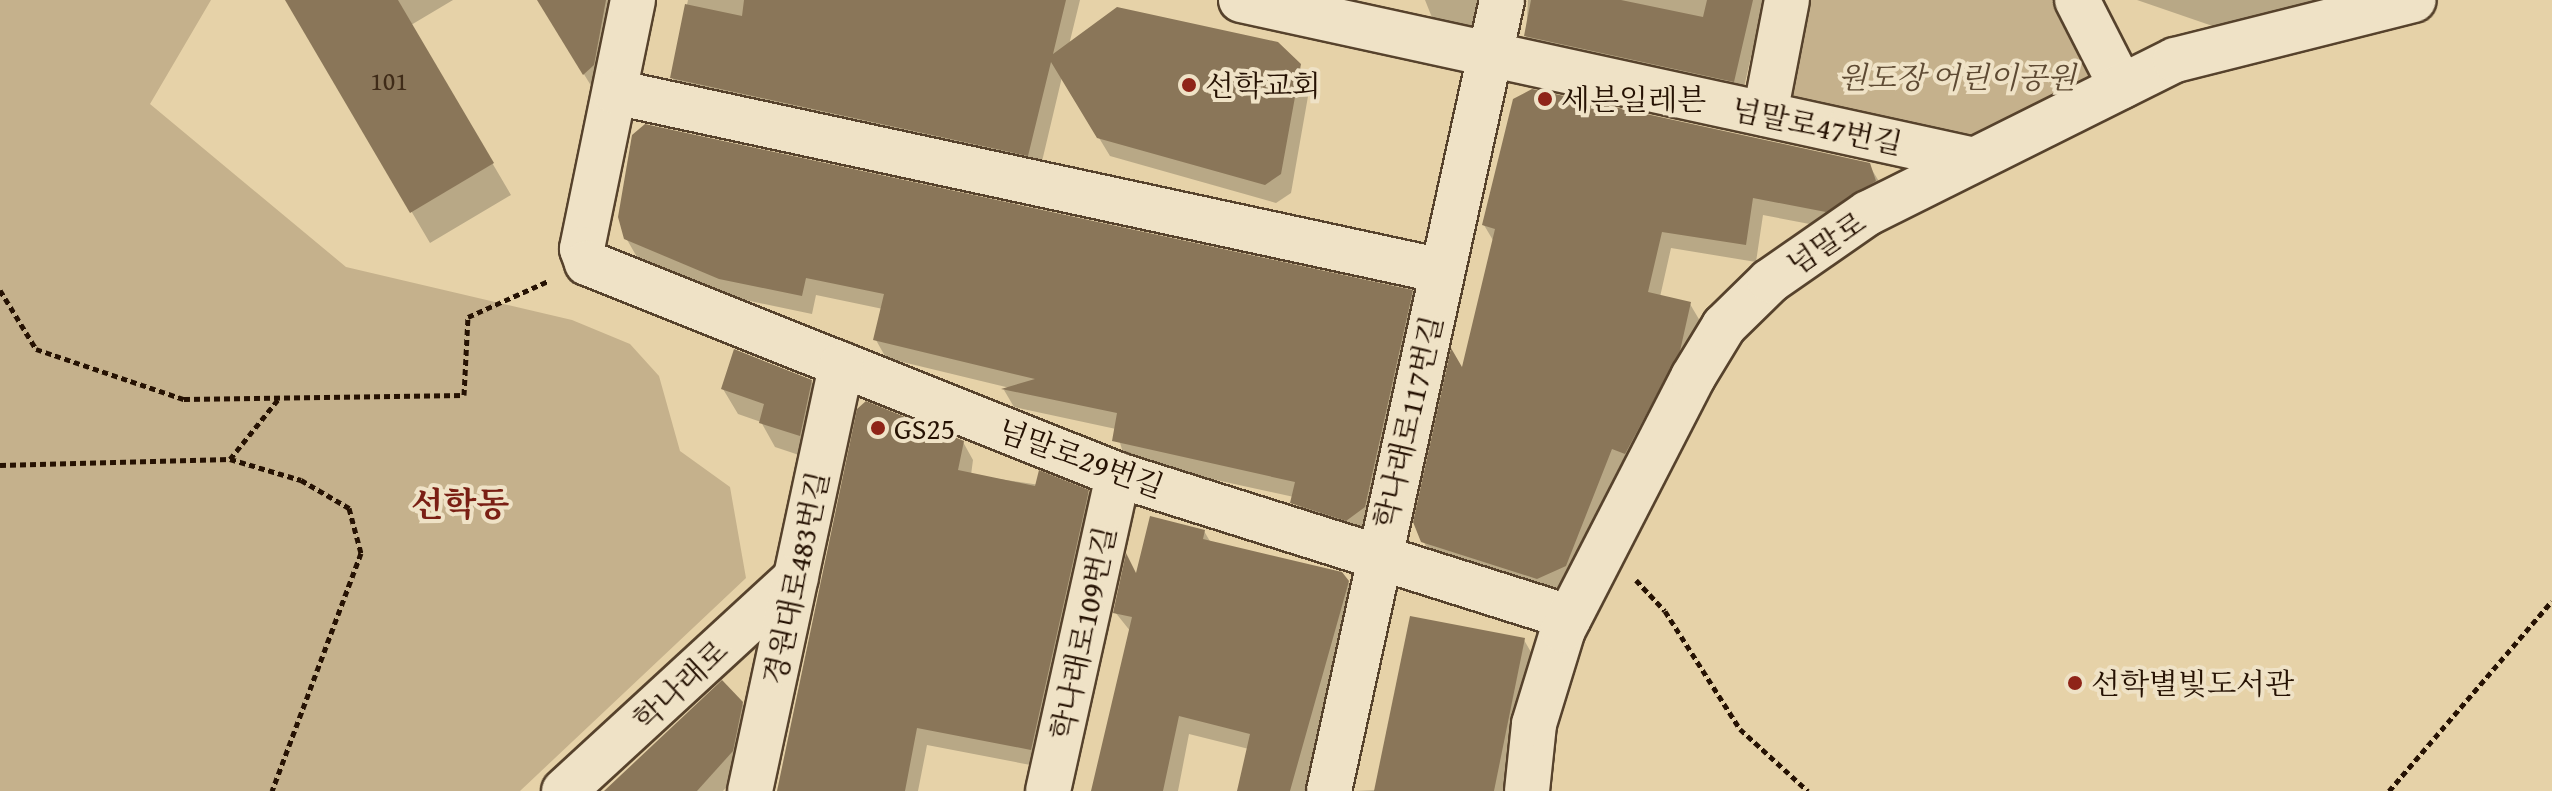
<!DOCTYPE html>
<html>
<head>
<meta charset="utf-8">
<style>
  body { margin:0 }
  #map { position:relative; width:2552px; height:791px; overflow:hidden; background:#e6d2a8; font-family:"Gentium Book Plus","Noto Serif KR",serif }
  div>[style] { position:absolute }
  .green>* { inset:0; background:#c5b18c }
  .shadow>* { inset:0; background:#0003 }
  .building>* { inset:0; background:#8a7659 }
  .path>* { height:5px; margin-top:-2.5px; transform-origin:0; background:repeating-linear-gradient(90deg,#261203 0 6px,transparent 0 10px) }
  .roads { filter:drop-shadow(2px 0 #56422c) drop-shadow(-2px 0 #56422c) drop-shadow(0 2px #56422c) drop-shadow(0 -2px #56422c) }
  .minor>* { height:44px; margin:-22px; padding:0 22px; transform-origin:22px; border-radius:22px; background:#efe2c6 }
  .dots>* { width:22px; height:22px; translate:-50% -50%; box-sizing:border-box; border:4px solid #efe2c6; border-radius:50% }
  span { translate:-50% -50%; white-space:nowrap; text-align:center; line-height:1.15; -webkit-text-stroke:8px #efe2c6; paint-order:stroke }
  .number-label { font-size:26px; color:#3f2b18 }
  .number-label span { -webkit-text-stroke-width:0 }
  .park-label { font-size:30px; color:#5e4a33; font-style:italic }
  .poi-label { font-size:30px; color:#261203 }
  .left { translate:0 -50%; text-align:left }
  .street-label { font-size:30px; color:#261203 }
  .quarter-label { font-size:34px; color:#7a1f14; font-weight:700 }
</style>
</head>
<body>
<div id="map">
  <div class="green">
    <i style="clip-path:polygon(0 0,211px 0,150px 104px,346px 267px,572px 320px,630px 344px,659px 376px,680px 451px,730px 487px,746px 578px,520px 791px,0 791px)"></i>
    <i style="clip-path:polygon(1787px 0,2077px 0,2121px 86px,1970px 159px,1765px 114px)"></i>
  </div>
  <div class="shadow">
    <i style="clip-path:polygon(287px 0,453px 0,411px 25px,511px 195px,430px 243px)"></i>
    <i style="clip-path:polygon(538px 0,627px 0,603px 105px)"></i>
    <i style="clip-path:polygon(688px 0,1080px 0,1069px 45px,1299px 66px,1310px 85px,1291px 193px,1276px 203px,1110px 156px,1062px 77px,1039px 174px,683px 97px,672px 78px)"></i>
    <i style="clip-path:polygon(1425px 0,1490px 0,1481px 30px,1433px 20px)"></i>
    <i style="clip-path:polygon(1528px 0,1764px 0,1742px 96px,1534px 51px,1526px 36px)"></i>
    <i style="clip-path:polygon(2137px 0,2382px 0,2230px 32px)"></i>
    <i style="clip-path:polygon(1869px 165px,1880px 183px,1836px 229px,1763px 215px,1756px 262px,1671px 248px,1660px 297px,1690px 304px,1700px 321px,1689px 369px,1635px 471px,1622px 465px,1575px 584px,1548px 596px,1434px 559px,1423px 541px,1494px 242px,1484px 225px)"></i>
    <i style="clip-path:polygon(626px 238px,1412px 292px,1422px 310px,1375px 526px,1358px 538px,1303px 521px,1294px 497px,1125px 460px,1116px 429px,1014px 407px,1004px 390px,1010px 388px,886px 358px,876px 340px,883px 309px,816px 295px,812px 314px,731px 297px,637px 257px)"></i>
    <i style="clip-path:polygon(811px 381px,826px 407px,814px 460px,775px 447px,761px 422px,738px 414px,723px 389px)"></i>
    <i style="clip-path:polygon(963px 442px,973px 460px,971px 475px,1088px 492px,1098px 510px,1041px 767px,927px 745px,918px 791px,781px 791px)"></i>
    <i style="clip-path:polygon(1204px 531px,1211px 543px,1348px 582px,1359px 601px,1309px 776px,1318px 791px,1239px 791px,1249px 749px,1189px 734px,1178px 791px,1097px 791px,1131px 632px,1115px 612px,1137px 576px)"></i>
    <i style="clip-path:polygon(1524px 640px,1535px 659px,1512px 791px,1355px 791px,1376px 790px)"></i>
    <i style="clip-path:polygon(742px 703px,753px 722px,743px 769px,723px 791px,607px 791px)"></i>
  </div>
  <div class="building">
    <i style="clip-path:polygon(285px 0,398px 0,494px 163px,410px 213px)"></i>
    <i style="clip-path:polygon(537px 0,606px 0,594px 65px,583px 75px)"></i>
    <i style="clip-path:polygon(744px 0,1066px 0,1053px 54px,1117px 7px,1278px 42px,1301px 64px,1281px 174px,1265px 185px,1097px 138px,1051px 62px,1028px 156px,670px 78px,685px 4px,742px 16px)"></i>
    <i style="clip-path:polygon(1531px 0,1621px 0,1703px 17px,1707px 0,1753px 0,1734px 82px,1524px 36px)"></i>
    <i style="clip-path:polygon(1532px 89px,1870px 163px,1876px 181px,1826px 212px,1753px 198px,1746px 245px,1662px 232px,1648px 292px,1691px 302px,1680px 351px,1625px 454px,1612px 449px,1566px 566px,1537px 579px,1421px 542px,1413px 522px,1451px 348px,1462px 367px,1495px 229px,1482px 225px,1513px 99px)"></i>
    <i style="clip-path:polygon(645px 124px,1413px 290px,1365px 507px,1346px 521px,1290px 503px,1295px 482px,1112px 441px,1117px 413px,1001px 389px,1035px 379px,873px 340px,884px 294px,806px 278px,802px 296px,719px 279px,624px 239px,618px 217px,632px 135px)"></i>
    <i style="clip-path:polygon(734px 349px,812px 380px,800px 436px,759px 423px,764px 404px,721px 389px)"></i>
    <i style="clip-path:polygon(866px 401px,964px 441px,958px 470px,1035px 486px,1039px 470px,1089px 490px,1031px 750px,917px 728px,905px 791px,777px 791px,857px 409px)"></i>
    <i style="clip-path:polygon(1150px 516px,1205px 530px,1203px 539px,1342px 572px,1349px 581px,1290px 791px,1237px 791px,1250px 734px,1179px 716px,1163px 791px,1091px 791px,1132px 617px,1113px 613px,1126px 553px,1136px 573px)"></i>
    <i style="clip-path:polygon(1410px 616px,1525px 638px,1494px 791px,1374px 791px)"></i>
    <i style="clip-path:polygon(722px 680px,743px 702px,733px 751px,697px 791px,604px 791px)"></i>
  </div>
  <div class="path">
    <i style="left:0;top:290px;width:69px;rotate:58.6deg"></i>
    <i style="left:36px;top:349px;width:156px;rotate:18.7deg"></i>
    <i style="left:184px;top:399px;width:280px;rotate:-0.8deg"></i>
    <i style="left:464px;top:395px;width:78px;rotate:-87.1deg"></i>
    <i style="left:468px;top:317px;width:88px;rotate:-24.2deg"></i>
    <i style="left:230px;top:459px;width:80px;rotate:-51.1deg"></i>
    <i style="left:0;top:465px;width:230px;rotate:-1.5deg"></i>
    <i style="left:230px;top:459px;width:74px;rotate:16.5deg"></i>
    <i style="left:301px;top:480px;width:56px;rotate:30.3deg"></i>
    <i style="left:349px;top:508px;width:47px;rotate:75.1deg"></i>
    <i style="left:361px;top:553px;width:254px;rotate:110.5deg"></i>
    <i style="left:1636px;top:580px;width:42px;rotate:46.9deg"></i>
    <i style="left:1665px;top:611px;width:140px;rotate:57.6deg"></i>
    <i style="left:1740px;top:729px;width:92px;rotate:42.4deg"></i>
    <i style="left:2389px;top:791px;width:250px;rotate:-49.4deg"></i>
  </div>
  <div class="roads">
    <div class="minor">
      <i style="left:633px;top:0;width:254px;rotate:101.6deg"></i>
      <i style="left:582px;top:249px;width:15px;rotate:70deg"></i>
      <i style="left:587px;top:263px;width:572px;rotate:21.76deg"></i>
      <i style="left:1118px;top:475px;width:473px;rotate:17.5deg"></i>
      <i style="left:1241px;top:0;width:746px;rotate:12.3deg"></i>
      <i style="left:2077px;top:0;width:97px;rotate:62.9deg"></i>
      <i style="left:615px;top:92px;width:846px;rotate:12.21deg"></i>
      <i style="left:1765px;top:114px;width:116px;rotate:-79.1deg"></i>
      <i style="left:564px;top:791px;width:315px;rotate:-42.6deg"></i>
      <i style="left:750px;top:791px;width:436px;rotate:-77.9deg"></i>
      <i style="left:1048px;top:791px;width:324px;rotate:-77.5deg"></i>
      <i style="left:1329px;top:791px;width:810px;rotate:-77.66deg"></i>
      <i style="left:1527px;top:791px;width:67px;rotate:-84deg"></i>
      <i style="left:1534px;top:724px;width:98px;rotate:-72.9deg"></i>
      <i style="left:1563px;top:630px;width:284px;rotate:-62.8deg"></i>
      <i style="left:1693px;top:377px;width:60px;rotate:-58.7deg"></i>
      <i style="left:1724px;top:326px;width:64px;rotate:-44.4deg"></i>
      <i style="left:1770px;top:281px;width:119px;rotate:-34.8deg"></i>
      <i style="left:1868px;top:213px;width:343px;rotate:-26.5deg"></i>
      <i style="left:2175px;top:60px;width:246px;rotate:-14.1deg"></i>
    </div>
  </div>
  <div class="dots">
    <i style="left:1189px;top:85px;background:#8f2418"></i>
    <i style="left:1545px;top:99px;background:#8f2418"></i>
    <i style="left:878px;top:428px;background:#8f2418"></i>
    <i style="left:2075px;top:683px;background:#8f2418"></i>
  </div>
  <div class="number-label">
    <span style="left:389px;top:81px">101</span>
  </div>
  <div class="park-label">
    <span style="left:1957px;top:77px">원도장 어린이공원</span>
  </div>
  <div class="poi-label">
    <span class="left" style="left:1205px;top:85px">선학교회</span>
    <span class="left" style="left:1561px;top:99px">세븐일레븐</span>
    <span class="left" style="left:894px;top:428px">GS25</span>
    <span class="left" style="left:2091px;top:683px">선학별빛도서관</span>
  </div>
  <div class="street-label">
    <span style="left:1817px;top:126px;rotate:12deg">넘말로47번길</span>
    <span style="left:1826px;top:243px;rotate:-34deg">넘말로</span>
    <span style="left:1408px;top:422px;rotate:-77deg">학나래로117번길</span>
    <span style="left:1081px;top:458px;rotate:20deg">넘말로29번길</span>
    <span style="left:796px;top:578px;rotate:-78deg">경원대로483번길</span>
    <span style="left:1083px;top:633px;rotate:-78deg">학나래로109번길</span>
    <span style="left:680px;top:685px;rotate:-43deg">학나래로</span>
  </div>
  <div class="quarter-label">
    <span style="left:460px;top:504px">선학동</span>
  </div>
</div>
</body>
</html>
